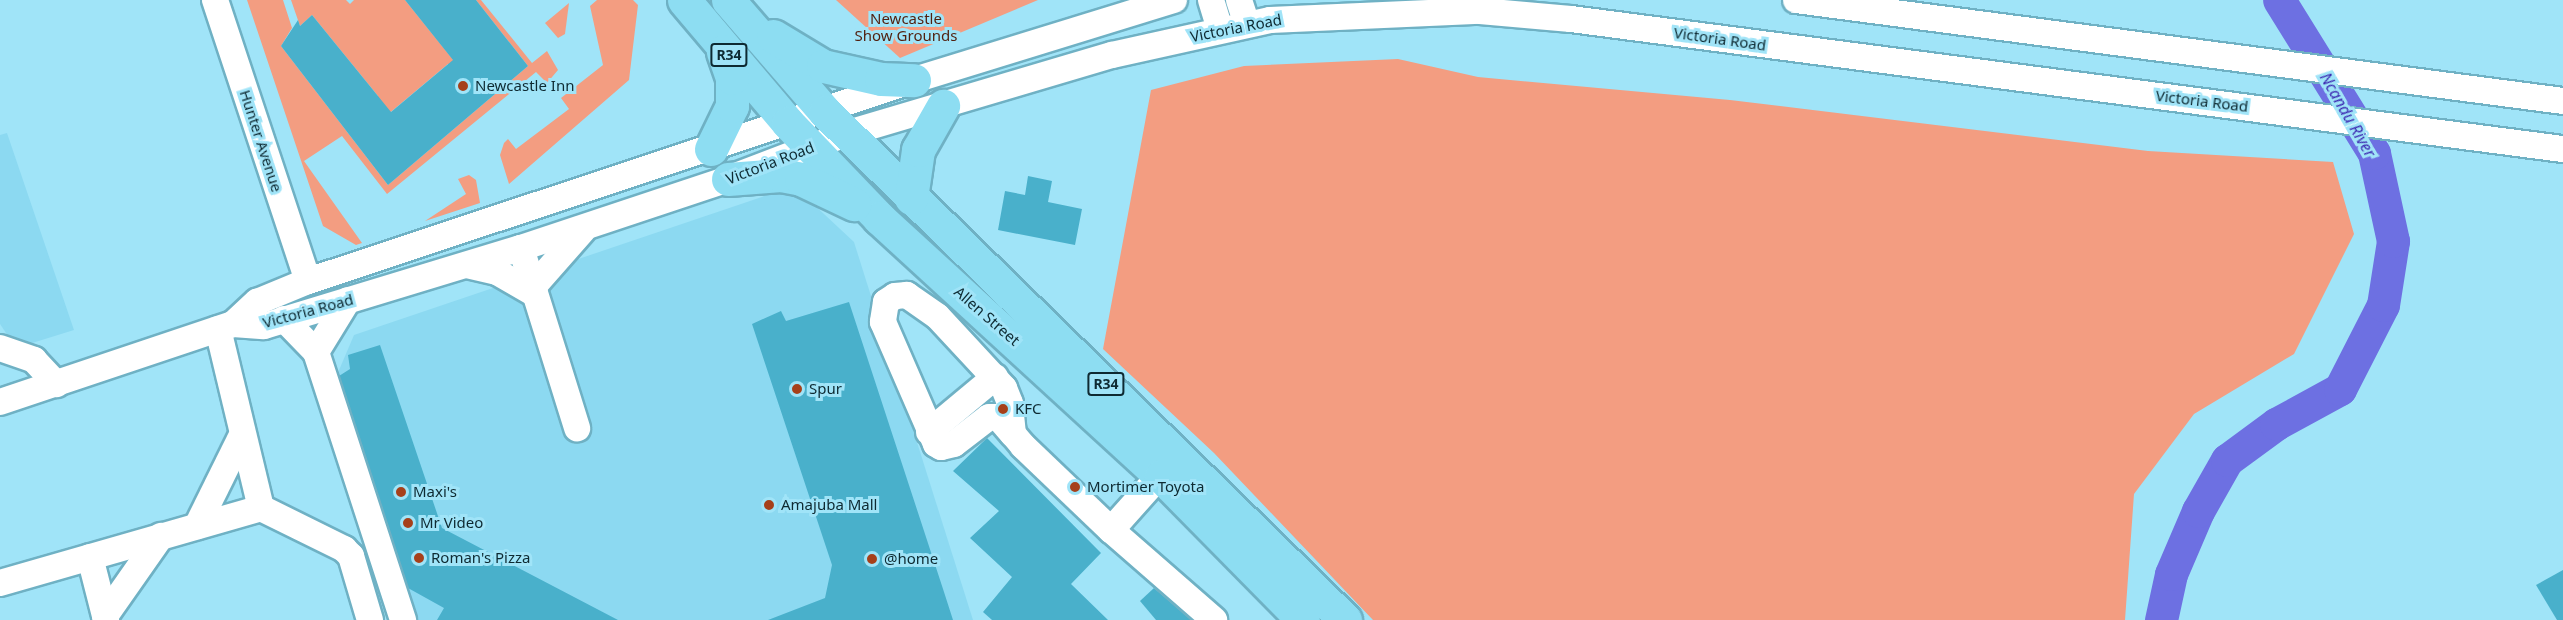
<!DOCTYPE html>
<html>
<head>
<meta charset="utf-8">
<style>
  body { margin:0 }
  #map { position:relative; width:2563px; height:620px; overflow:hidden; background:#a0e4f8; font-family:"Noto Sans",sans-serif }
  div>[style] { position:absolute }
  .built>* { inset:0; background:#8cd9f1 }
  .green>* { inset:0; background:#f39d81 }
  .river>* { height:33px; margin:-16.5px; padding:0 16.5px; transform-origin:16.5px; border-radius:16.5px; background:#6d70e2 }
  .building>* { inset:0; background:#49b0cb }
  .roads { filter:drop-shadow(2px 0 #6fb1c4) drop-shadow(-2px 0 #6fb1c4) drop-shadow(0 2px #6fb1c4) drop-shadow(0 -2px #6fb1c4) }
  .minor>* { height:26px; margin:-13px; padding:0 13px; transform-origin:13px; border-radius:13px; background:#fff }
  .major>* { height:33px; margin:-16.5px; padding:0 16.5px; transform-origin:16.5px; border-radius:16.5px; background:#8dddf2 }
  .dots>* { width:16px; height:16px; translate:-50% -50%; box-sizing:border-box; border:3px solid #a0e4f8; border-radius:50% }
  span { translate:-50% -50%; white-space:nowrap; text-align:center; line-height:1.15; -webkit-text-stroke:6px #a0e4f8; paint-order:stroke }
  .shield-label span { padding:2px 4px; background:#a0e4f8; border:2px solid; border-radius:4px; -webkit-text-stroke-width:0 }
  .shield-label { font-size:14px; color:#0e2a32; font-weight:700 }
  .park-label { font-size:15px; color:#511f0e }
  .street-label { font-size:15px; color:#0e2a32 }
  .poi-label { font-size:15px; color:#0e2a32 }
  .left { translate:0 -50%; text-align:left }
  .water-label { font-size:16px; color:#3d2bb2; font-style:italic }
</style>
</head>
<body>
<div id="map">
  <div class="built">
    <i style="clip-path:polygon(7px 133px,74px 330px,16px 348px,0 324px,0 135px)"></i>
    <i style="clip-path:polygon(794px 186px,854px 242px,973px 620px,409px 620px,331px 389px,354px 335px)"></i>
  </div>
  <div class="green">
    <i style="clip-path:polygon(247px 0,283px 0,292px 28px,281px 46px,388px 185px,528px 66px,476px 0,481px 0,532px 63px,547px 51px,558px 70px,547px 83px,536px 72px,387px 194px,342px 136px,304px 161px,362px 243px,356px 245px,323px 226px)"></i>
    <i style="clip-path:polygon(291px 0,346px 0,350px 4px,354px 0,405px 0,463px 72px,448px 64px,374px 126px,378px 96px,312px 15px,300px 26px)"></i>
    <i style="clip-path:polygon(597px 0,633px 0,638px 5px,629px 80px,509px 184px,500px 155px,504px 143px,508px 139px,516px 149px,569px 109px,561px 98px,603px 65px,590px 6px)"></i>
    <i style="clip-path:polygon(836px 0,1038px 0,900px 58px)"></i>
    <i style="clip-path:polygon(569px 3px,565px 34px,558px 38px,545px 23px)"></i>
    <i style="clip-path:polygon(1398px 59px,1478px 77px,1730px 100px,2148px 151px,2333px 162px,2354px 234px,2294px 354px,2194px 414px,2134px 494px,2125px 620px,1373px 620px,1214px 453px,1103px 349px,1151px 90px,1244px 66px)"></i>
    <i style="clip-path:polygon(469px 175px,476px 180px,480px 203px,425px 221px,466px 194px,458px 179px)"></i>
  </div>
  <div class="river">
    <i style="left:2161px;top:620px;width:47px;rotate:-77.7deg"></i>
    <i style="left:2171px;top:574px;width:69px;rotate:-66.8deg"></i>
    <i style="left:2198px;top:511px;width:59px;rotate:-60.4deg"></i>
    <i style="left:2227px;top:460px;width:61px;rotate:-36.3deg"></i>
    <i style="left:2276px;top:424px;width:73px;rotate:-28.7deg"></i>
    <i style="left:2340px;top:389px;width:94px;rotate:-62.9deg"></i>
    <i style="left:2383px;top:305px;width:65px;rotate:-81.1deg"></i>
    <i style="left:2393px;top:241px;width:90px;rotate:-102.2deg"></i>
    <i style="left:2374px;top:153px;width:180px;rotate:-121.8deg"></i>
  </div>
  <div class="building">
    <i style="clip-path:polygon(405px 0,476px 0,528px 66px,388px 185px,281px 46px,298px 20px,300px 26px,312px 15px,391px 112px,453px 60px)"></i>
    <i style="clip-path:polygon(1028px 176px,1052px 181px,1048px 202px,1082px 209px,1075px 245px,998px 230px,1005px 191px,1025px 195px)"></i>
    <i style="clip-path:polygon(849px 302px,944px 592px,953px 620px,768px 620px,825px 598px,832px 565px,752px 324px,781px 311px,786px 321px)"></i>
    <i style="clip-path:polygon(380px 345px,442px 528px,618px 620px,437px 620px,444px 608px,408px 588px,339px 376px,350px 369px,348px 355px)"></i>
    <i style="clip-path:polygon(987px 438px,1101px 553px,1071px 584px,1108px 620px,992px 620px,983px 612px,1012px 577px,970px 538px,999px 511px,953px 471px)"></i>
    <i style="clip-path:polygon(2563px 570px,2563px 620px,2557px 620px,2536px 585px)"></i>
    <i style="clip-path:polygon(1154px 588px,1189px 618px,1191px 620px,1156px 620px,1140px 601px)"></i>
  </div>
  <div class="roads">
    <div class="minor">
      <i style="left:215px;top:0;width:296px;rotate:71.7deg"></i>
      <i style="left:1211px;top:0;width:31px;rotate:73deg"></i>
      <i style="left:1239px;top:0;width:25px;rotate:72deg"></i>
      <i style="left:1796px;top:0;width:774px;rotate:7.5deg"></i>
      <i style="left:521px;top:248px;width:189px;rotate:72.7deg"></i>
      <i style="left:467px;top:265px;width:31px;rotate:13deg"></i>
      <i style="left:497px;top:272px;width:44px;rotate:30.1deg"></i>
      <i style="left:533px;top:287px;width:76px;rotate:-48.7deg"></i>
      <i style="left:284px;top:319px;width:46px;rotate:45.9deg"></i>
      <i style="left:316px;top:352px;width:282px;rotate:72deg"></i>
      <i style="left:233px;top:324px;width:33px;rotate:-43deg"></i>
      <i style="left:257px;top:302px;width:55px;rotate:-22.4deg"></i>
      <i style="left:308px;top:281px;width:638px;rotate:-18.35deg"></i>
      <i style="left:914px;top:80px;width:272px;rotate:-17.1deg"></i>
      <i style="left:0;top:348px;width:36px;rotate:19deg"></i>
      <i style="left:34px;top:360px;width:33px;rotate:47deg"></i>
      <i style="left:316px;top:352px;width:61px;rotate:-58.4deg"></i>
      <i style="left:0;top:402px;width:246px;rotate:-18.5deg"></i>
      <i style="left:233px;top:324px;width:31px;rotate:4deg"></i>
      <i style="left:264px;top:326px;width:269px;rotate:-16.9deg"></i>
      <i style="left:521px;top:248px;width:218px;rotate:-18.4deg"></i>
      <i style="left:728px;top:179px;width:129px;rotate:-21deg"></i>
      <i style="left:848px;top:133px;width:275px;rotate:-16.5deg"></i>
      <i style="left:1112px;top:55px;width:162px;rotate:-12.5deg"></i>
      <i style="left:1270px;top:20px;width:210px;rotate:-2.5deg"></i>
      <i style="left:1480px;top:11px;width:91px;rotate:5deg"></i>
      <i style="left:1571px;top:19px;width:1000px;rotate:7.47deg"></i>
      <i style="left:929px;top:432px;width:86px;rotate:-39.8deg"></i>
      <i style="left:1013px;top:434px;width:31px;rotate:-96deg"></i>
      <i style="left:1010px;top:403px;width:16px;rotate:-112deg"></i>
      <i style="left:1004px;top:388px;width:98px;rotate:-132.9deg"></i>
      <i style="left:937px;top:316px;width:37px;rotate:-145deg"></i>
      <i style="left:907px;top:295px;width:12px;rotate:175deg"></i>
      <i style="left:895px;top:296px;width:11px;rotate:146deg"></i>
      <i style="left:886px;top:302px;width:20px;rotate:99deg"></i>
      <i style="left:883px;top:322px;width:133px;rotate:66.5deg"></i>
      <i style="left:936px;top:444px;width:6px;rotate:31deg"></i>
      <i style="left:941px;top:447px;width:13px;rotate:-13deg"></i>
      <i style="left:954px;top:444px;width:44px;rotate:-37.6deg"></i>
      <i style="left:989px;top:417px;width:9px"></i>
      <i style="left:998px;top:417px;width:23px;rotate:49deg"></i>
      <i style="left:1013px;top:434px;width:16px;rotate:50deg"></i>
      <i style="left:1023px;top:446px;width:122px;rotate:43.7deg"></i>
      <i style="left:1111px;top:530px;width:137px;rotate:41.1deg"></i>
      <i style="left:261px;top:508px;width:93px;rotate:26.3deg"></i>
      <i style="left:344px;top:549px;width:10px;rotate:45deg"></i>
      <i style="left:351px;top:556px;width:67px;rotate:73.5deg"></i>
      <i style="left:197px;top:526px;width:102px;rotate:-63.7deg"></i>
      <i style="left:1111px;top:530px;width:90px;rotate:-48.2deg"></i>
      <i style="left:90px;top:557px;width:65px;rotate:75.7deg"></i>
      <i style="left:0;top:583px;width:272px;rotate:-16deg"></i>
      <i style="left:261px;top:508px;width:184px;rotate:-103.5deg"></i>
      <i style="left:105px;top:616px;width:98px;rotate:-55deg"></i>
    </div>
    <div class="major">
      <i style="left:684px;top:0;width:161px;rotate:49.8deg"></i>
      <i style="left:788px;top:123px;width:132px;rotate:46.2deg"></i>
      <i style="left:879px;top:218px;width:382px;rotate:42.5deg"></i>
      <i style="left:1161px;top:476px;width:202px;rotate:45.4deg"></i>
      <i style="left:728px;top:0;width:148px;rotate:49.1deg"></i>
      <i style="left:825px;top:112px;width:727px;rotate:44.33deg"></i>
      <i style="left:773px;top:36px;width:58px;rotate:31deg"></i>
      <i style="left:823px;top:66px;width:59px;rotate:12.6deg"></i>
      <i style="left:881px;top:79px;width:33px;rotate:2deg"></i>
      <i style="left:711px;top:149px;width:48px;rotate:-64deg"></i>
      <i style="left:732px;top:106px;width:28px;rotate:-90deg"></i>
      <i style="left:732px;top:78px;width:28px;rotate:-109deg"></i>
      <i style="left:728px;top:179px;width:53px;rotate:-4.3deg"></i>
      <i style="left:781px;top:175px;width:20px;rotate:11deg"></i>
      <i style="left:801px;top:179px;width:59px;rotate:25.3deg"></i>
      <i style="left:911px;top:198px;width:49px;rotate:-81.7deg"></i>
      <i style="left:918px;top:150px;width:51px;rotate:-60.4deg"></i>
    </div>
  </div>
  <div class="dots">
    <i style="left:463px;top:86px;background:#a6401a"></i>
    <i style="left:797px;top:389px;background:#a6401a"></i>
    <i style="left:1003px;top:409px;background:#a6401a"></i>
    <i style="left:1075px;top:487px;background:#a6401a"></i>
    <i style="left:401px;top:492px;background:#a6401a"></i>
    <i style="left:769px;top:505px;background:#a6401a"></i>
    <i style="left:408px;top:523px;background:#a6401a"></i>
    <i style="left:419px;top:558px;background:#a6401a"></i>
    <i style="left:872px;top:559px;background:#a6401a"></i>
  </div>
  <div class="shield-label">
    <span style="left:729px;top:55px">R34</span>
    <span style="left:1106px;top:384px">R34</span>
  </div>
  <div class="park-label">
    <span style="left:906px;top:27px">Newcastle<br>Show Grounds</span>
  </div>
  <div class="street-label">
    <span style="left:1236px;top:28px;rotate:-11deg">Victoria Road</span>
    <span style="left:1720px;top:39px;rotate:8deg">Victoria Road</span>
    <span style="left:2202px;top:101px;rotate:7deg">Victoria Road</span>
    <span style="left:261px;top:141px;rotate:72deg">Hunter Avenue</span>
    <span style="left:770px;top:163px;rotate:-21deg">Victoria Road</span>
    <span style="left:308px;top:311px;rotate:-15deg">Victoria Road</span>
    <span style="left:987px;top:316px;rotate:41deg">Allen Street</span>
  </div>
  <div class="poi-label">
    <span class="left" style="left:475px;top:86px">Newcastle Inn</span>
    <span class="left" style="left:809px;top:389px">Spur</span>
    <span class="left" style="left:1015px;top:409px">KFC</span>
    <span class="left" style="left:1087px;top:487px">Mortimer Toyota</span>
    <span class="left" style="left:413px;top:492px">Maxi's</span>
    <span class="left" style="left:781px;top:505px">Amajuba Mall</span>
    <span class="left" style="left:420px;top:523px">Mr Video</span>
    <span class="left" style="left:431px;top:558px">Roman's Pizza</span>
    <span class="left" style="left:884px;top:559px">@home</span>
  </div>
  <div class="water-label">
    <span style="left:2348px;top:115px;rotate:60deg">Ncandu River</span>
  </div>
</div>
</body>
</html>
